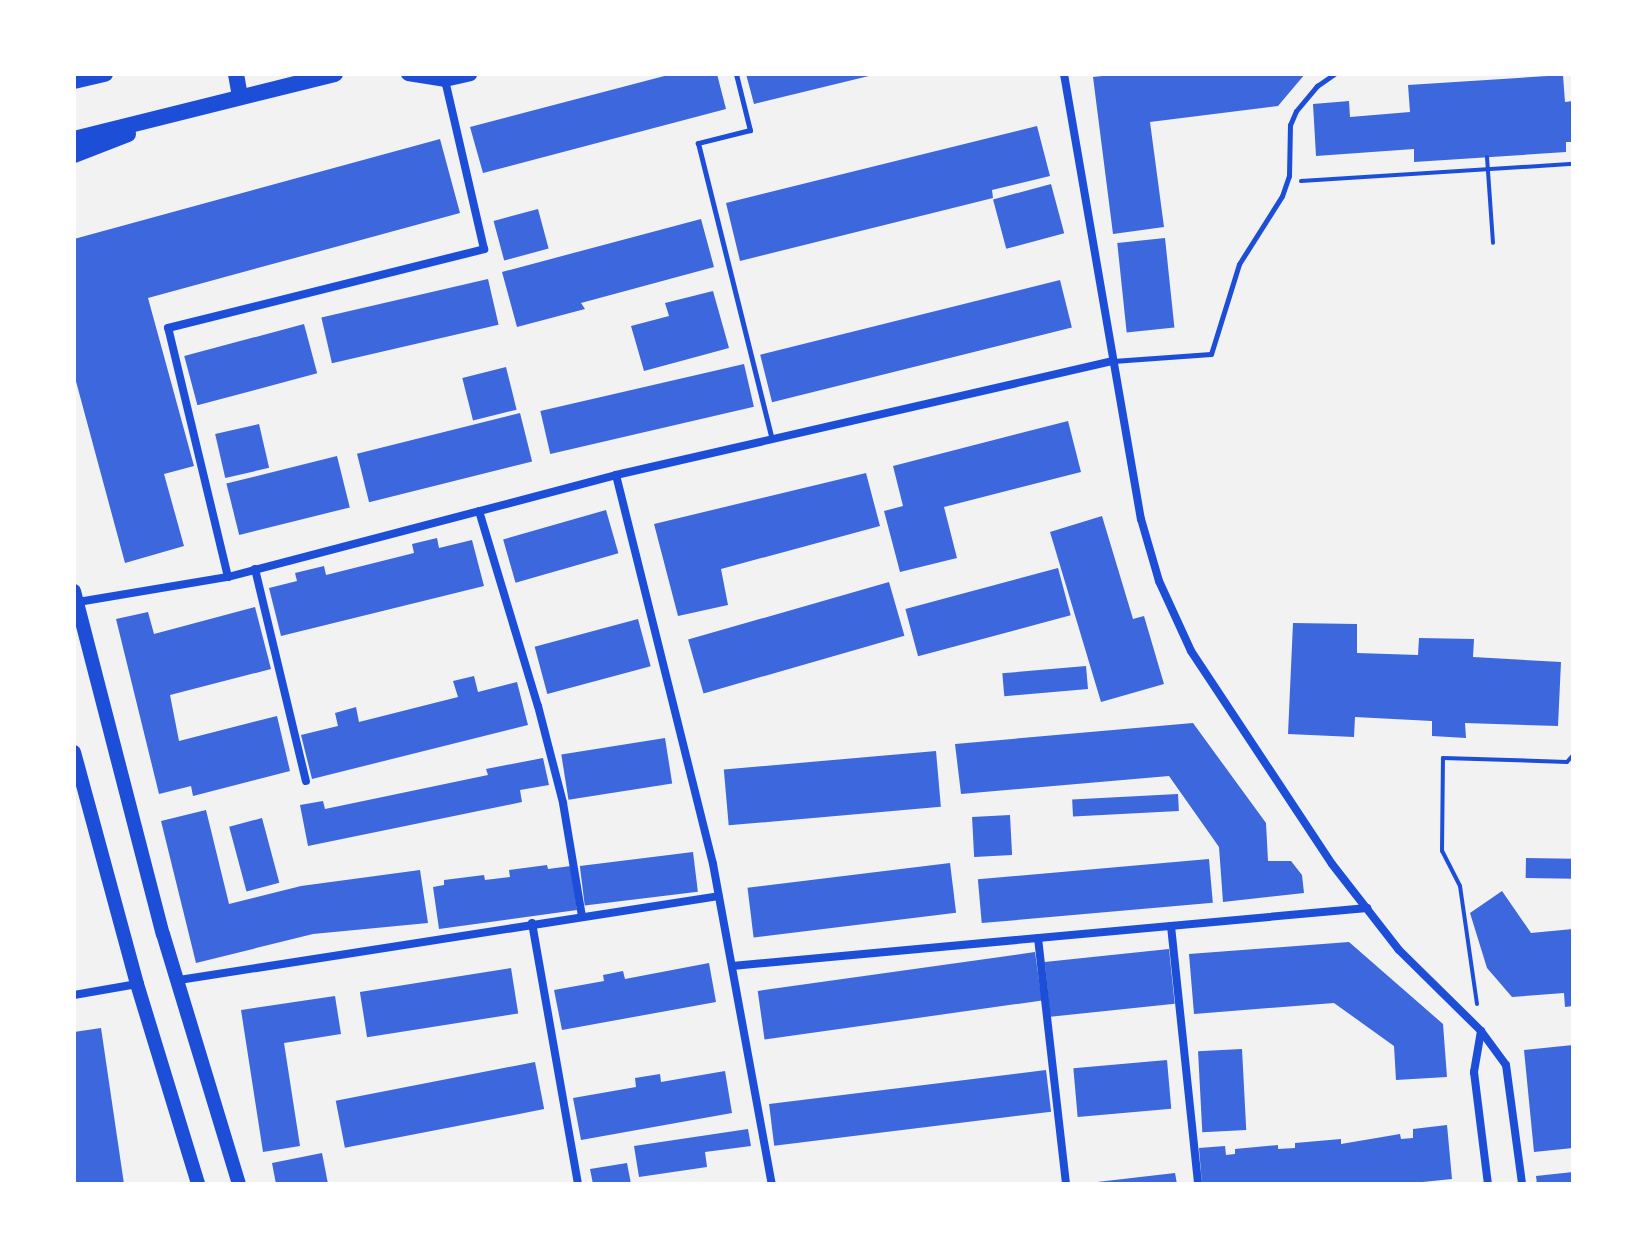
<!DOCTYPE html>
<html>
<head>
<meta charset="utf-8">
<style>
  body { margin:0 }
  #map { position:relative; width:1647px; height:1258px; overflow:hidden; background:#f2f2f2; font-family:"DM Sans",sans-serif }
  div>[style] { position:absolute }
  .building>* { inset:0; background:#3d67dc; transform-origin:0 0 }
  .path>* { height:4px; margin:-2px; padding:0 2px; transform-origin:2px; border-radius:2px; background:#1d4ed8 }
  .service>* { height:5px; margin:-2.5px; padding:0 2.5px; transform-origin:2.5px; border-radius:2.5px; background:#1d4ed8 }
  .minor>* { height:8px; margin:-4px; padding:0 4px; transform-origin:4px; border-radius:4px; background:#1d4ed8 }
  .tertiary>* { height:14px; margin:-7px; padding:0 7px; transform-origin:7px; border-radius:7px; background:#1d4ed8 }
  .secondary>* { height:14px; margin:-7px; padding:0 7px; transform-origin:7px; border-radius:7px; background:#1d4ed8 }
  .primary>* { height:16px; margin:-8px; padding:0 8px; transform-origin:8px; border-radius:8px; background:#1d4ed8 }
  span { translate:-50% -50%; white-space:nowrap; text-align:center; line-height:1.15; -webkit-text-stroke:8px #fff; paint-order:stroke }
  .frame { position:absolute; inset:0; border:76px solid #fff; pointer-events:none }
</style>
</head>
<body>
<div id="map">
  <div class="building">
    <i style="clip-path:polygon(672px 74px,717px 74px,726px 109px,483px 173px,470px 127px)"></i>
    <i style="clip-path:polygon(746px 74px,872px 74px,873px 75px,754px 104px)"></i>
    <i style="clip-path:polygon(1121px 74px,1305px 74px,1278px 106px,1150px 122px,1164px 227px,1113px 234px,1093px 77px)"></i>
    <i style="clip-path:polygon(1563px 75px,1565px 102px,1573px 101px,1573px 142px,1566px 142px,1566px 152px,1414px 162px,1414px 149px,1316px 156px,1313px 104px,1349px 101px,1350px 117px,1410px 112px,1408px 85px)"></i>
    <i style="clip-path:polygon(1037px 126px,1050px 176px,992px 190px,993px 198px,740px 261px,726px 203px)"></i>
    <i style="clip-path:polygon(440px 139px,460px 213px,148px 298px,194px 466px,164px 474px,184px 546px,125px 563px,74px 374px,74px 239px)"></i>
    <i style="left:1051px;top:184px;width:51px;height:60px;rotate:75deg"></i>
    <i style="left:538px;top:209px;width:41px;height:46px;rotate:75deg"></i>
    <i style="clip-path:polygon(701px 219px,714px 267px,581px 303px,585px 309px,517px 327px,502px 272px)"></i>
    <i style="left:1165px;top:238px;width:90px;height:48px;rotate:84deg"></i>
    <i style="left:488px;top:279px;width:47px;height:171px;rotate:77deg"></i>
    <i style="left:1060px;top:280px;width:49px;height:309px;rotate:76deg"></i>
    <i style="clip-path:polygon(713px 291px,729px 348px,644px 371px,631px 326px,669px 316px,665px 303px)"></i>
    <i style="left:304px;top:324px;width:51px;height:124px;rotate:75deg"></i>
    <i style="left:744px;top:364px;width:44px;height:209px;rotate:77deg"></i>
    <i style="left:506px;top:367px;width:44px;height:45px;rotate:76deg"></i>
    <i style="left:520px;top:413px;width:50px;height:168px;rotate:76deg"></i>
    <i style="clip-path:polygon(1068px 421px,1081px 472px,944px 507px,957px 558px,900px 572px,884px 511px,903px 506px,893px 466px)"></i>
    <i style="left:259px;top:424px;width:45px;height:45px;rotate:77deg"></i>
    <i style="left:337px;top:456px;width:53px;height:114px;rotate:76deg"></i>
    <i style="clip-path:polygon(866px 473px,880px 526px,721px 569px,728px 605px,678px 616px,654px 524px)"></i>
    <i style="left:606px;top:510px;width:45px;height:107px;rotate:74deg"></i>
    <i style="clip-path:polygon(1102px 516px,1133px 619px,1144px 616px,1164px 684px,1101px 702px,1050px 532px)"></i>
    <i style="clip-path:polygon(437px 538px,439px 548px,472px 540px,484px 586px,281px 636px,269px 588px,297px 581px,295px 573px,324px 566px,326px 575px,414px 553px,412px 544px)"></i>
    <i style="left:1058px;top:568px;width:49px;height:158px;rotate:75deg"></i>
    <i style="left:889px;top:582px;width:56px;height:209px;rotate:74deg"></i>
    <i style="clip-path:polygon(255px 607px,271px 669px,170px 695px,179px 741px,277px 716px,290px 771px,193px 796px,191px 786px,159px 794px,116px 619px,148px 612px,154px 634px)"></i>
    <i style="left:638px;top:619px;width:49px;height:107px;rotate:75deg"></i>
    <i style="clip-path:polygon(1293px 623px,1357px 624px,1357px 653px,1418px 655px,1419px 638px,1474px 639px,1473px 657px,1561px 662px,1558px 726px,1465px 723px,1466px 738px,1432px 736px,1432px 721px,1355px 717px,1354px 737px,1288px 734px)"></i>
    <i style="left:1086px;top:666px;width:23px;height:84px;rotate:85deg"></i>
    <i style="clip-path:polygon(474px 676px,478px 692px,517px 682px,528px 725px,312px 779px,301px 735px,338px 726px,335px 713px,356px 707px,359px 722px,458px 697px,453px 681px)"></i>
    <i style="clip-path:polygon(1193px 723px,1266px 823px,1268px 861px,1291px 861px,1302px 875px,1304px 893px,1223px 902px,1219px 847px,1169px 776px,961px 794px,955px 744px)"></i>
    <i style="left:665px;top:738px;width:46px;height:105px;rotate:81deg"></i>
    <i style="left:936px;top:751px;width:56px;height:213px;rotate:85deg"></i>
    <i style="clip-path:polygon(543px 758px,549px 785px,520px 790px,522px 802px,308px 846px,300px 805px,323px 801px,325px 809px,488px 775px,486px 769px)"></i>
    <i style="left:1178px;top:794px;width:17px;height:106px;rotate:87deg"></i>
    <i style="clip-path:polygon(206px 810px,229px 904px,301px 886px,420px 870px,428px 923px,313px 934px,196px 963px,161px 821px)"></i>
    <i style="left:1010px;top:815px;width:40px;height:38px;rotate:87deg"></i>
    <i style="left:262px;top:818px;width:67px;height:34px;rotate:75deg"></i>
    <i style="left:693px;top:852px;width:40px;height:114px;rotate:83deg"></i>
    <i style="left:1526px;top:858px;width:47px;height:20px;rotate:1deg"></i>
    <i style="left:1209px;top:859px;width:44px;height:232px;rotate:85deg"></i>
    <i style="left:950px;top:863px;width:50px;height:204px;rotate:83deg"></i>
    <i style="clip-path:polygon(547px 865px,548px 869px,571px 866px,577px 910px,439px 929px,433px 887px,444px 885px,444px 880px,484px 875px,485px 880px,510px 877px,509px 870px)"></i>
    <i style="clip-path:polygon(1502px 891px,1531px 933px,1573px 929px,1573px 1006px,1565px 1007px,1564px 993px,1512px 997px,1487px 968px,1470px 913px)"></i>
    <i style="clip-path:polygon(1349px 942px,1443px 1024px,1447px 1077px,1396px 1080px,1394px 1046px,1334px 1003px,1194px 1014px,1189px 954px)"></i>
    <i style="left:1169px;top:949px;width:55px;height:125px;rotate:84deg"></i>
    <i style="left:1035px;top:952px;width:49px;height:280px;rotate:82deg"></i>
    <i style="clip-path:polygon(709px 963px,716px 1002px,562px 1030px,554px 990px,604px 981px,603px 975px,623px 971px,625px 979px)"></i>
    <i style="left:511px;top:968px;width:46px;height:153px;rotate:81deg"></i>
    <i style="clip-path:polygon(335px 996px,341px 1034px,284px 1043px,300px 1146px,263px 1152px,241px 1010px)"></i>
    <i style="clip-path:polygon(101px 1028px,124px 1184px,74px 1184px,74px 1032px)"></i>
    <i style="clip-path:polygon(1573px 1045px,1573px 1148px,1534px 1152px,1524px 1050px)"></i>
    <i style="left:1242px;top:1049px;width:81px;height:44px;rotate:87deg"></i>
    <i style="left:1167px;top:1060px;width:49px;height:94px;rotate:85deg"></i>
    <i style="left:535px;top:1062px;width:48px;height:203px;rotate:79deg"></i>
    <i style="left:1046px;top:1070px;width:42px;height:279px;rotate:83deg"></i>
    <i style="clip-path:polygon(725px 1071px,732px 1113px,581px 1140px,573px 1098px,636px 1087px,635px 1078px,660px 1074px,661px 1082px)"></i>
    <i style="clip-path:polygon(1447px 1125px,1452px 1179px,1403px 1184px,1202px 1184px,1199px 1148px,1225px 1146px,1226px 1155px,1235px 1154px,1235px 1149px,1278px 1145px,1278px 1149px,1295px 1148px,1295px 1143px,1341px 1139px,1341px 1144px,1400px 1134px,1401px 1139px,1413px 1138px,1413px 1129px)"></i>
    <i style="clip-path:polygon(748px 1129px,751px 1146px,705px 1152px,707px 1167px,639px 1177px,634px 1146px)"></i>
    <i style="clip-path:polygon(322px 1153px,328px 1184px,276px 1184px,272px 1163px)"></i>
    <i style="clip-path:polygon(627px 1163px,631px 1184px,593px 1184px,590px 1169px)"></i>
    <i style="clip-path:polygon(1573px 1172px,1573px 1184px,1537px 1184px,1536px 1176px)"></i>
    <i style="clip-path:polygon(1175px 1173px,1177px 1184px,1097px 1184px,1097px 1182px)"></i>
  </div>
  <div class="path">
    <i style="left:1487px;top:157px;width:86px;rotate:86deg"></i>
    <i style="left:1301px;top:181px;width:273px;rotate:-3.6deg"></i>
    <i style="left:1477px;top:1004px;width:119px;rotate:-98.2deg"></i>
    <i style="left:1460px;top:886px;width:39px;rotate:-117deg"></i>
    <i style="left:1442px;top:851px;width:93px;rotate:-89.4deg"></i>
    <i style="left:1443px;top:758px;width:124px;rotate:1.8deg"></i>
    <i style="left:1567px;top:762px;width:9px;rotate:-49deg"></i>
  </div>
  <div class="service">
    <i style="left:736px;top:74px;width:58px;rotate:76deg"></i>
    <i style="left:750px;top:130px;width:54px;rotate:166deg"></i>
    <i style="left:698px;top:143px;width:305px;rotate:76deg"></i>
    <i style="left:1113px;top:361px;width:98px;rotate:-4.1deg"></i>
    <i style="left:1211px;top:354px;width:94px;rotate:-72.7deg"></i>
    <i style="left:1239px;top:264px;width:80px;rotate:-57.7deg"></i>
    <i style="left:1282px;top:196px;width:21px;rotate:-71deg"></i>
    <i style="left:1289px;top:176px;width:51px;rotate:-88.9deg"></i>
    <i style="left:1290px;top:125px;width:15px;rotate:-67deg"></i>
    <i style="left:1296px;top:111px;width:33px;rotate:-50deg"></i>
    <i style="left:1317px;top:86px;width:21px;rotate:-35deg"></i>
  </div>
  <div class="minor">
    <i style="left:1064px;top:74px;width:452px;rotate:80.2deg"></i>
    <i style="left:1141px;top:519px;width:65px;rotate:73.8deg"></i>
    <i style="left:1159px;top:581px;width:77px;rotate:65.4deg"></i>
    <i style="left:1191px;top:651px;width:255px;rotate:56.5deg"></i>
    <i style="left:1332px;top:864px;width:109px;rotate:52.1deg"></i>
    <i style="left:1399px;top:950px;width:115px;rotate:44.6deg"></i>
    <i style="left:1481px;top:1031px;width:42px;rotate:53.7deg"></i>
    <i style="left:1506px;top:1065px;width:120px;rotate:82.3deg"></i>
    <i style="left:616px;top:475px;width:401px;rotate:76deg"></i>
    <i style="left:713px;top:864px;width:325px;rotate:79.6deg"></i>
    <i style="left:479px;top:511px;width:204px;rotate:73.2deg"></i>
    <i style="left:538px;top:706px;width:100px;rotate:75.5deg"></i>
    <i style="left:563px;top:803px;width:115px;rotate:80.5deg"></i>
    <i style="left:255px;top:569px;width:218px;rotate:76.5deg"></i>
    <i style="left:228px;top:577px;width:256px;rotate:-103.5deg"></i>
    <i style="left:168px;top:328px;width:326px;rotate:-14deg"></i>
    <i style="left:484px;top:249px;width:173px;rotate:-103deg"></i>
    <i style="left:78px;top:602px;width:152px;rotate:-9.5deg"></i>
    <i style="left:228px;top:577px;width:401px;rotate:-14.7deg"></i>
    <i style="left:616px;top:475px;width:510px;rotate:-12.92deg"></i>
    <i style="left:532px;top:923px;width:265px;rotate:80deg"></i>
    <i style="left:1171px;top:926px;width:259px;rotate:84deg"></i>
    <i style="left:1038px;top:938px;width:248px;rotate:83.5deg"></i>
    <i style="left:732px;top:966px;width:638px;rotate:-5.22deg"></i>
    <i style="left:179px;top:980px;width:546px;rotate:-8.84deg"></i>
    <i style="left:74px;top:995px;width:64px;rotate:-9.9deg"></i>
    <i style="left:1481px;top:1031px;width:42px;rotate:99.7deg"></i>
    <i style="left:1474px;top:1072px;width:113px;rotate:82.9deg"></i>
  </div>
  <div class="tertiary">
    <i style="left:408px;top:74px;width:37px;rotate:9deg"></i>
    <i style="left:445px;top:80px;width:26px;rotate:-13deg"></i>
  </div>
  <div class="secondary">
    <i style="left:74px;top:591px;width:354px;rotate:75.5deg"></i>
    <i style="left:163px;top:934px;width:261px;rotate:73.1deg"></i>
    <i style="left:74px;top:752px;width:240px;rotate:74.8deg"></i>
    <i style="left:137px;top:984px;width:209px;rotate:73deg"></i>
  </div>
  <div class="primary">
    <i style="left:236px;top:74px;width:23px;rotate:80deg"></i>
    <i style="left:74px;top:81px;width:32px;rotate:-13deg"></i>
    <i style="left:74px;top:139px;width:269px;rotate:-14deg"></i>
    <i style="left:74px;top:155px;width:58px;rotate:-21.3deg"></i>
  </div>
  <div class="frame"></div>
</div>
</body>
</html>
